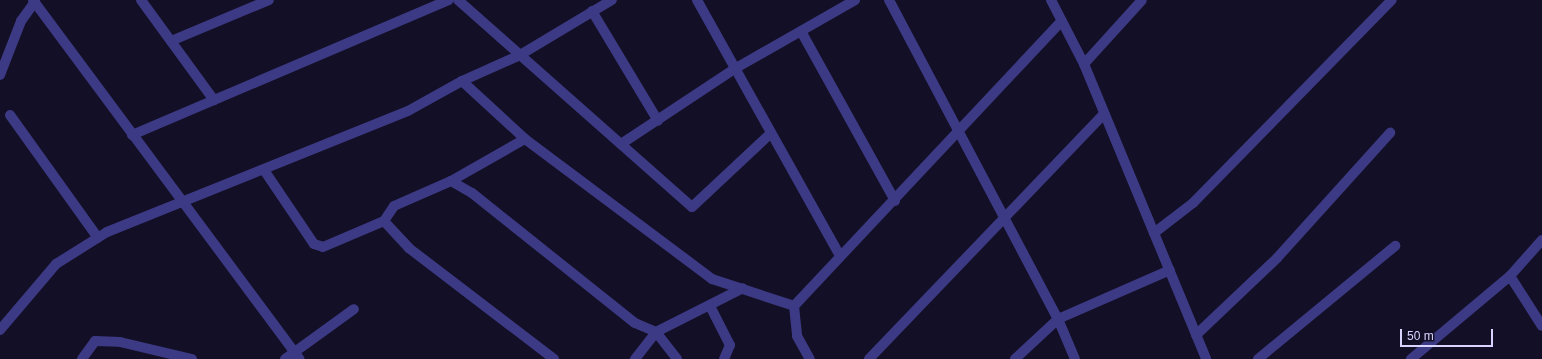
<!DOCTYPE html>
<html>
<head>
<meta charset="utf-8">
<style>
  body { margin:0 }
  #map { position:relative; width:1542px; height:359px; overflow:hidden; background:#130f26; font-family:Helvetica,sans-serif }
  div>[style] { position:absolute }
  .minor>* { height:10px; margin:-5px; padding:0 5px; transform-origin:5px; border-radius:5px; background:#3d3a85 }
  span { translate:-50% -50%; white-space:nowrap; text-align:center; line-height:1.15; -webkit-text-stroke:4px #130f26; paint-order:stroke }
  .scale { position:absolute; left:1400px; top:329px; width:93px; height:18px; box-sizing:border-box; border:2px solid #d9d4ff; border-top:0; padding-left:5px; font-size:12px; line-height:14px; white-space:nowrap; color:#d9d4ff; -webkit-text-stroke:3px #130f26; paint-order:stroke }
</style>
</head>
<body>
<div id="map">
  <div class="minor">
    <i style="left:33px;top:0;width:447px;rotate:53.4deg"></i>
    <i style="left:141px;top:0;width:124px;rotate:53.9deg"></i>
    <i style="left:458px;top:0;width:312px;rotate:41.5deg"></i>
    <i style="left:692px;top:207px;width:107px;rotate:-43.1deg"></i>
    <i style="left:697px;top:0;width:293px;rotate:60.8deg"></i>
    <i style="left:889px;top:0;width:361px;rotate:62.1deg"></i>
    <i style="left:1058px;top:319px;width:43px;rotate:67deg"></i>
    <i style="left:1051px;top:0;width:72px;rotate:62.7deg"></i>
    <i style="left:1084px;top:64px;width:319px;rotate:67.5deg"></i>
    <i style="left:592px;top:11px;width:128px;rotate:59deg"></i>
    <i style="left:802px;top:33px;width:192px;rotate:61deg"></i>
    <i style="left:171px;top:41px;width:106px;rotate:-22.7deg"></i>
    <i style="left:1084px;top:64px;width:86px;rotate:-47.8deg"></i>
    <i style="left:0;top:75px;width:58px;rotate:-68.7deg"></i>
    <i style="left:21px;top:21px;width:24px;rotate:-54deg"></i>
    <i style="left:462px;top:81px;width:86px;rotate:42.6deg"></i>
    <i style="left:525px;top:139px;width:234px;rotate:36.8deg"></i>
    <i style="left:712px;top:279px;width:86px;rotate:18.2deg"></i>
    <i style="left:794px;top:306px;width:30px;rotate:84deg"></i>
    <i style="left:797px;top:336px;width:26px;rotate:61deg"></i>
    <i style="left:10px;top:115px;width:151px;rotate:54.4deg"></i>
    <i style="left:132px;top:135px;width:344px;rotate:-23.1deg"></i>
    <i style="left:621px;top:144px;width:138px;rotate:-33.5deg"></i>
    <i style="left:736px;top:68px;width:137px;rotate:-29.7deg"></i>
    <i style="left:264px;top:170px;width:89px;rotate:56deg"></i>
    <i style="left:314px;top:244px;width:9px;rotate:18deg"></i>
    <i style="left:323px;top:247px;width:66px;rotate:-23.1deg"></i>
    <i style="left:451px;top:181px;width:85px;rotate:-29.6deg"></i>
    <i style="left:1154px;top:233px;width:49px;rotate:-37.6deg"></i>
    <i style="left:1193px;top:203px;width:284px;rotate:-45.6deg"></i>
    <i style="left:1510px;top:276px;width:59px;rotate:57.4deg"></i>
    <i style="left:710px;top:306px;width:44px;rotate:62.9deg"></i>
    <i style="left:730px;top:345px;width:15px;rotate:113deg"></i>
    <i style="left:794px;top:306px;width:391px;rotate:-46.8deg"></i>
    <i style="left:0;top:330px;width:87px;rotate:-49.7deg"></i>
    <i style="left:56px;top:264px;width:60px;rotate:-32.1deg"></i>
    <i style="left:107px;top:232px;width:324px;rotate:-21.9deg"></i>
    <i style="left:408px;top:111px;width:62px;rotate:-29.1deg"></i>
    <i style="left:462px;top:81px;width:64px;rotate:-24.1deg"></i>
    <i style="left:520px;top:55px;width:107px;rotate:-30.9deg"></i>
    <i style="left:1196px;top:335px;width:112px;rotate:-43.5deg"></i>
    <i style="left:1277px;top:258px;width:169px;rotate:-47.9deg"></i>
    <i style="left:82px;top:359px;width:22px;rotate:-54deg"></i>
    <i style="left:95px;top:341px;width:25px;rotate:2deg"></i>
    <i style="left:120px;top:342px;width:74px;rotate:13.3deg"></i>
    <i style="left:285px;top:359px;width:85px;rotate:-35.9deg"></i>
    <i style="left:554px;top:359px;width:183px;rotate:-142.6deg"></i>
    <i style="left:409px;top:248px;width:37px;rotate:-133deg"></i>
    <i style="left:384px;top:221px;width:18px;rotate:-56deg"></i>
    <i style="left:394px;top:206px;width:62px;rotate:-23.7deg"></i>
    <i style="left:451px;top:181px;width:24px;rotate:30deg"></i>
    <i style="left:472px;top:193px;width:208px;rotate:38.6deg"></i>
    <i style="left:635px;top:323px;width:23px;rotate:23deg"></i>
    <i style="left:656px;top:332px;width:97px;rotate:-26.8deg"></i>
    <i style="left:635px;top:359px;width:34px;rotate:-52deg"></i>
    <i style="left:656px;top:332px;width:34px;rotate:52deg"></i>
    <i style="left:869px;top:359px;width:339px;rotate:-46.2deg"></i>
    <i style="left:1015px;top:359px;width:59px;rotate:-42.9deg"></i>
    <i style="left:1058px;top:319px;width:122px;rotate:-23.6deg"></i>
    <i style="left:1258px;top:359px;width:178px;rotate:-39.5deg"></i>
    <i style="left:1411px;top:359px;width:129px;rotate:-40deg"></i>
    <i style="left:1510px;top:276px;width:48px;rotate:-48.4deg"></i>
  </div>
  <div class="scale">50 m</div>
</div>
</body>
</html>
